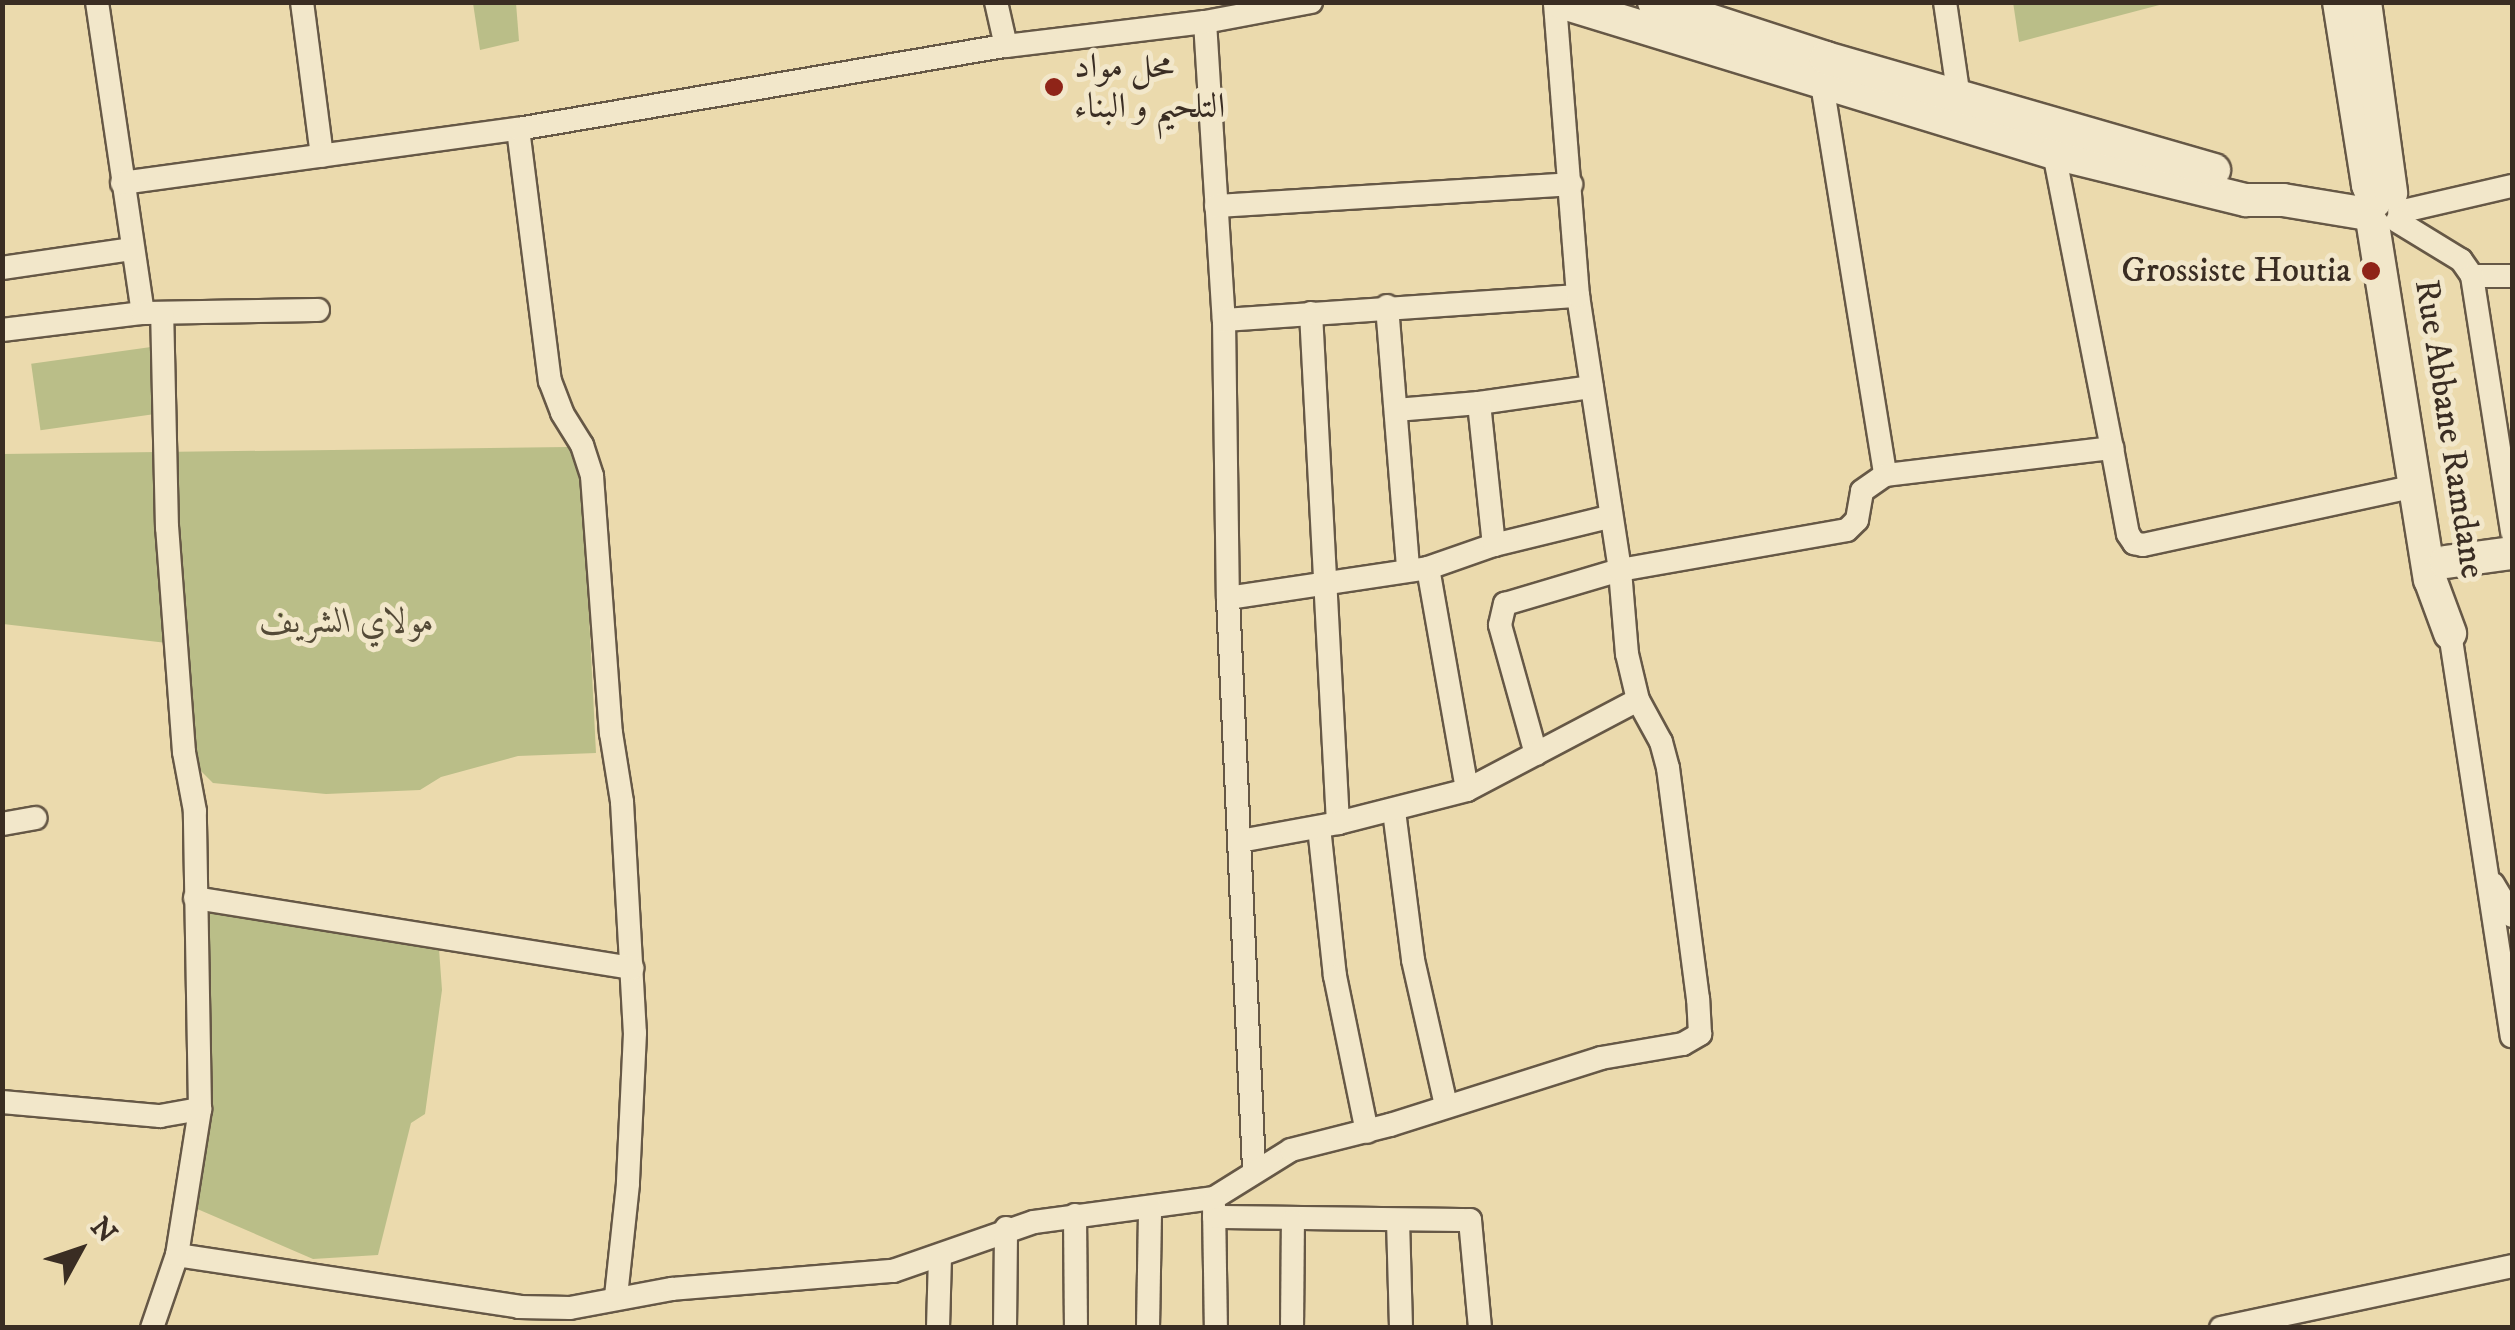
<!DOCTYPE html>
<html>
<head>
<meta charset="utf-8">
<style>
  body { margin:0 }
  #map { position:relative; width:2515px; height:1330px; overflow:hidden; background:#ebdaad; font-family:"IM FELL DW Pica",Amiri,serif }
  div>[style] { position:absolute }
  .green>* { inset:0; background:#babe88; transform-origin:0 0 }
  .roads { filter:drop-shadow(2px 0 #665846) drop-shadow(-2px 0 #665846) drop-shadow(0 2px #665846) drop-shadow(0 -2px #665846) }
  .street>* { height:22px; margin:-11px; padding:0 11px; transform-origin:11px; border-radius:11px; background:#f2e7ca }
  .secondary>* { height:32px; margin:-16px; padding:0 16px; transform-origin:16px; border-radius:16px; background:#f2e7ca }
  .dots>* { width:28px; height:28px; translate:-50% -50%; box-sizing:border-box; border:5px solid #f2e7ca; border-radius:50% }
  span { translate:-50% -50%; white-space:nowrap; text-align:center; line-height:1.15; -webkit-text-stroke:10px #f2e7ca; paint-order:stroke }
  .poi-label { font-size:35px; color:#3a2d23 }
  .left { translate:0 -50%; text-align:left }
  .right { translate:-100% -50%; text-align:right }
  .street-label { font-size:35px; color:#3a2d23 }
  .park-label { font-size:35px; color:#544a37; font-style:italic }
  .frame { position:absolute; inset:0; border:5px solid #3a2d23; pointer-events:none }
  .north { position:absolute; left:30px; top:1200px; width:100px; height:100px; -webkit-text-stroke:8px #f2e7ca; paint-order:stroke; rotate:50deg; font-size:28px; font-weight:700; line-height:40px; text-align:center; color:#3a2d23 }
  .north::after { content:''; display:block; margin:auto; width:35px; height:45px; background:#3a2d23; clip-path:polygon(50% 0,100% 100%,50% 72%,0 100%) }
</style>
</head>
<body>
<div id="map">
  <div class="green">
    <i style="clip-path:polygon(2013px 2px,2167px 2px,2167px 3px,2019px 42px)"></i>
    <i style="clip-path:polygon(473px 3px,516px 3px,519px 41px,480px 50px)"></i>
    <i style="left:151px;top:347px;width:67px;height:121px;rotate:82deg"></i>
    <i style="clip-path:polygon(568px 447px,582px 475px,596px 753px,518px 756px,441px 777px,420px 790px,326px 794px,213px 783px,199px 769px,167px 643px,3px 624px,2px 454px)"></i>
    <i style="clip-path:polygon(208px 911px,429px 942px,439px 949px,442px 990px,425px 1114px,411px 1123px,378px 1255px,313px 1259px,195px 1208px,199px 941px)"></i>
  </div>
  <div class="roads">
    <div class="street">
      <i style="left:97px;top:2px;width:314px;rotate:81.6deg"></i>
      <i style="left:302px;top:2px;width:155px;rotate:82.6deg"></i>
      <i style="left:996px;top:2px;width:45px;rotate:77.2deg"></i>
      <i style="left:1945px;top:2px;width:97px;rotate:81.7deg"></i>
      <i style="left:1205px;top:22px;width:299px;rotate:86.4deg"></i>
      <i style="left:1224px;top:320px;width:278px;rotate:89.2deg"></i>
      <i style="left:1228px;top:598px;width:572px;rotate:87.39deg"></i>
      <i style="left:1822px;top:84px;width:396px;rotate:80.8deg"></i>
      <i style="left:518px;top:129px;width:254px;rotate:82.8deg"></i>
      <i style="left:550px;top:381px;width:34px;rotate:69deg"></i>
      <i style="left:562px;top:413px;width:38px;rotate:58deg"></i>
      <i style="left:582px;top:445px;width:33px;rotate:72deg"></i>
      <i style="left:592px;top:476px;width:258px;rotate:85.8deg"></i>
      <i style="left:611px;top:733px;width:70px;rotate:80.9deg"></i>
      <i style="left:622px;top:802px;width:231px;rotate:86.8deg"></i>
      <i style="left:635px;top:1033px;width:151px;rotate:92.7deg"></i>
      <i style="left:628px;top:1184px;width:114px;rotate:96.1deg"></i>
      <i style="left:2054px;top:153px;width:301px;rotate:78.9deg"></i>
      <i style="left:122px;top:183px;width:400px;rotate:-7.8deg"></i>
      <i style="left:518px;top:129px;width:495px;rotate:-9.7deg"></i>
      <i style="left:1006px;top:46px;width:200px;rotate:-6.9deg"></i>
      <i style="left:1205px;top:22px;width:108px;rotate:-10.7deg"></i>
      <i style="left:1216px;top:206px;width:356px;rotate:-3.5deg"></i>
      <i style="left:2399px;top:212px;width:116px;rotate:-13deg"></i>
      <i style="left:2397px;top:221px;width:75px;rotate:31.4deg"></i>
      <i style="left:2461px;top:260px;width:19px;rotate:55deg"></i>
      <i style="left:2472px;top:276px;width:40px"></i>
      <i style="left:2px;top:268px;width:132px;rotate:-8.3deg"></i>
      <i style="left:2472px;top:276px;width:259px;rotate:81.1deg"></i>
      <i style="left:1387px;top:306px;width:264px;rotate:85.4deg"></i>
      <i style="left:1311px;top:313px;width:511px;rotate:86.97deg"></i>
      <i style="left:1224px;top:320px;width:355px;rotate:-3.9deg"></i>
      <i style="left:2px;top:330px;width:142px;rotate:-6.9deg"></i>
      <i style="left:143px;top:313px;width:175px;rotate:-1deg"></i>
      <i style="left:1479px;top:403px;width:114px;rotate:-8.1deg"></i>
      <i style="left:1396px;top:410px;width:83px;rotate:-4.8deg"></i>
      <i style="left:1479px;top:403px;width:143px;rotate:84deg"></i>
      <i style="left:1428px;top:568px;width:225px;rotate:80deg"></i>
      <i style="left:1228px;top:598px;width:202px;rotate:-8.5deg"></i>
      <i style="left:1428px;top:568px;width:70px;rotate:-19.2deg"></i>
      <i style="left:1494px;top:545px;width:118px;rotate:-13.7deg"></i>
      <i style="left:2450px;top:633px;width:408px;rotate:81.3deg"></i>
      <i style="left:1536px;top:754px;width:134px;rotate:-105.6deg"></i>
      <i style="left:1500px;top:625px;width:22px;rotate:-77deg"></i>
      <i style="left:1505px;top:604px;width:120px;rotate:-16.5deg"></i>
      <i style="left:1620px;top:570px;width:230px;rotate:-10deg"></i>
      <i style="left:1847px;top:530px;width:14px;rotate:-45deg"></i>
      <i style="left:1857px;top:520px;width:29px;rotate:-80deg"></i>
      <i style="left:1862px;top:491px;width:28px;rotate:-35deg"></i>
      <i style="left:1885px;top:475px;width:229px;rotate:-6.8deg"></i>
      <i style="left:2112px;top:448px;width:87px;rotate:79.5deg"></i>
      <i style="left:2128px;top:534px;width:11px;rotate:56deg"></i>
      <i style="left:2134px;top:543px;width:9px;rotate:13deg"></i>
      <i style="left:2143px;top:545px;width:278px;rotate:-12.2deg"></i>
      <i style="left:1394px;top:811px;width:150px;rotate:82.7deg"></i>
      <i style="left:1413px;top:960px;width:149px;rotate:77.2deg"></i>
      <i style="left:2px;top:824px;width:34px;rotate:-10deg"></i>
      <i style="left:1319px;top:827px;width:150px;rotate:83.9deg"></i>
      <i style="left:1335px;top:976px;width:159px;rotate:78.4deg"></i>
      <i style="left:1240px;top:841px;width:100px;rotate:-10.4deg"></i>
      <i style="left:1338px;top:823px;width:133px;rotate:-14.3deg"></i>
      <i style="left:1467px;top:790px;width:193px;rotate:-27.8deg"></i>
      <i style="left:1638px;top:700px;width:47px;rotate:-103.4deg"></i>
      <i style="left:1627px;top:654px;width:84px;rotate:-94.8deg"></i>
      <i style="left:1620px;top:570px;width:277px;rotate:-98.7deg"></i>
      <i style="left:1578px;top:296px;width:295px;rotate:-94.5deg"></i>
      <i style="left:2493px;top:884px;width:37px;rotate:59deg"></i>
      <i style="left:195px;top:898px;width:443px;rotate:9.1deg"></i>
      <i style="left:2px;top:1102px;width:159px;rotate:5.1deg"></i>
      <i style="left:160px;top:1116px;width:41px;rotate:-9.9deg"></i>
      <i style="left:1214px;top:1206px;width:122px;rotate:89.1deg"></i>
      <i style="left:1075px;top:1215px;width:113px;rotate:89.5deg"></i>
      <i style="left:1214px;top:1217px;width:256px;rotate:0.7deg"></i>
      <i style="left:1470px;top:1220px;width:108px;rotate:84.7deg"></i>
      <i style="left:1398px;top:1220px;width:108px;rotate:88.4deg"></i>
      <i style="left:177px;top:1255px;width:346px;rotate:8.6deg"></i>
      <i style="left:519px;top:1307px;width:51px;rotate:1.1deg"></i>
      <i style="left:570px;top:1308px;width:104px;rotate:-10.6deg"></i>
      <i style="left:672px;top:1289px;width:222px;rotate:-4.7deg"></i>
      <i style="left:893px;top:1271px;width:149px;rotate:-19.2deg"></i>
      <i style="left:1034px;top:1222px;width:182px;rotate:-7.6deg"></i>
      <i style="left:1214px;top:1198px;width:91px;rotate:-31.9deg"></i>
      <i style="left:1291px;top:1150px;width:102px;rotate:-14.2deg"></i>
      <i style="left:1390px;top:1125px;width:221px;rotate:-17.6deg"></i>
      <i style="left:1601px;top:1058px;width:83px;rotate:-9.7deg"></i>
      <i style="left:1683px;top:1044px;width:20px;rotate:-30deg"></i>
      <i style="left:1700px;top:1034px;width:35px;rotate:-93deg"></i>
      <i style="left:1698px;top:999px;width:233px;rotate:-97.4deg"></i>
      <i style="left:1668px;top:768px;width:27px;rotate:-105deg"></i>
      <i style="left:1661px;top:742px;width:48px;rotate:-118.7deg"></i>
      <i style="left:152px;top:1328px;width:77px;rotate:-71.1deg"></i>
      <i style="left:177px;top:1255px;width:148px;rotate:-81deg"></i>
      <i style="left:200px;top:1109px;width:298px;rotate:-91deg"></i>
      <i style="left:195px;top:811px;width:60px;rotate:-100.6deg"></i>
      <i style="left:184px;top:752px;width:225px;rotate:-94.3deg"></i>
      <i style="left:167px;top:528px;width:215px;rotate:-91.3deg"></i>
      <i style="left:938px;top:1328px;width:72px;rotate:-88.4deg"></i>
      <i style="left:1005px;top:1328px;width:100px;rotate:-89.4deg"></i>
      <i style="left:1148px;top:1328px;width:120px;rotate:-89deg"></i>
      <i style="left:1292px;top:1328px;width:107px;rotate:-89.5deg"></i>
      <i style="left:2221px;top:1328px;width:298px;rotate:-12deg"></i>
    </div>
    <div class="secondary">
      <i style="left:1560px;top:2px;width:517px;rotate:17deg"></i>
      <i style="left:2054px;top:153px;width:198px;rotate:13.8deg"></i>
      <i style="left:2246px;top:200px;width:37px"></i>
      <i style="left:2283px;top:200px;width:86px;rotate:9.4deg"></i>
      <i style="left:1654px;top:2px;width:181px;rotate:18deg"></i>
      <i style="left:1826px;top:58px;width:404px;rotate:16.1deg"></i>
      <i style="left:2339px;top:2px;width:185px;rotate:81deg"></i>
      <i style="left:2368px;top:185px;width:18px;rotate:68deg"></i>
      <i style="left:2365px;top:2px;width:193px;rotate:82.2deg"></i>
      <i style="left:2373px;top:225px;width:359px;rotate:80.9deg"></i>
      <i style="left:2430px;top:579px;width:58px;rotate:69.7deg"></i>
      <i style="left:2446px;top:562px;width:67px;rotate:-7.8deg"></i>
    </div>
  </div>
  <div class="dots">
    <i style="left:1054px;top:87px;background:#8f2418"></i>
    <i style="left:2371px;top:271px;background:#8f2418"></i>
  </div>
  <div class="poi-label">
    <span class="left" style="left:1074px;top:87px">محل مواد<br>التلحيم و البناء</span>
    <span class="right" style="left:2351px;top:271px">Grossiste Houtia</span>
  </div>
  <div class="street-label">
    <span style="left:2449px;top:429px;rotate:81deg">Rue Abbane Ramdane</span>
  </div>
  <div class="park-label">
    <span style="left:347px;top:622px">مولاي الشريف</span>
  </div>
  <div class="frame"></div>
  <div class="north">N</div>
</div>
</body>
</html>
